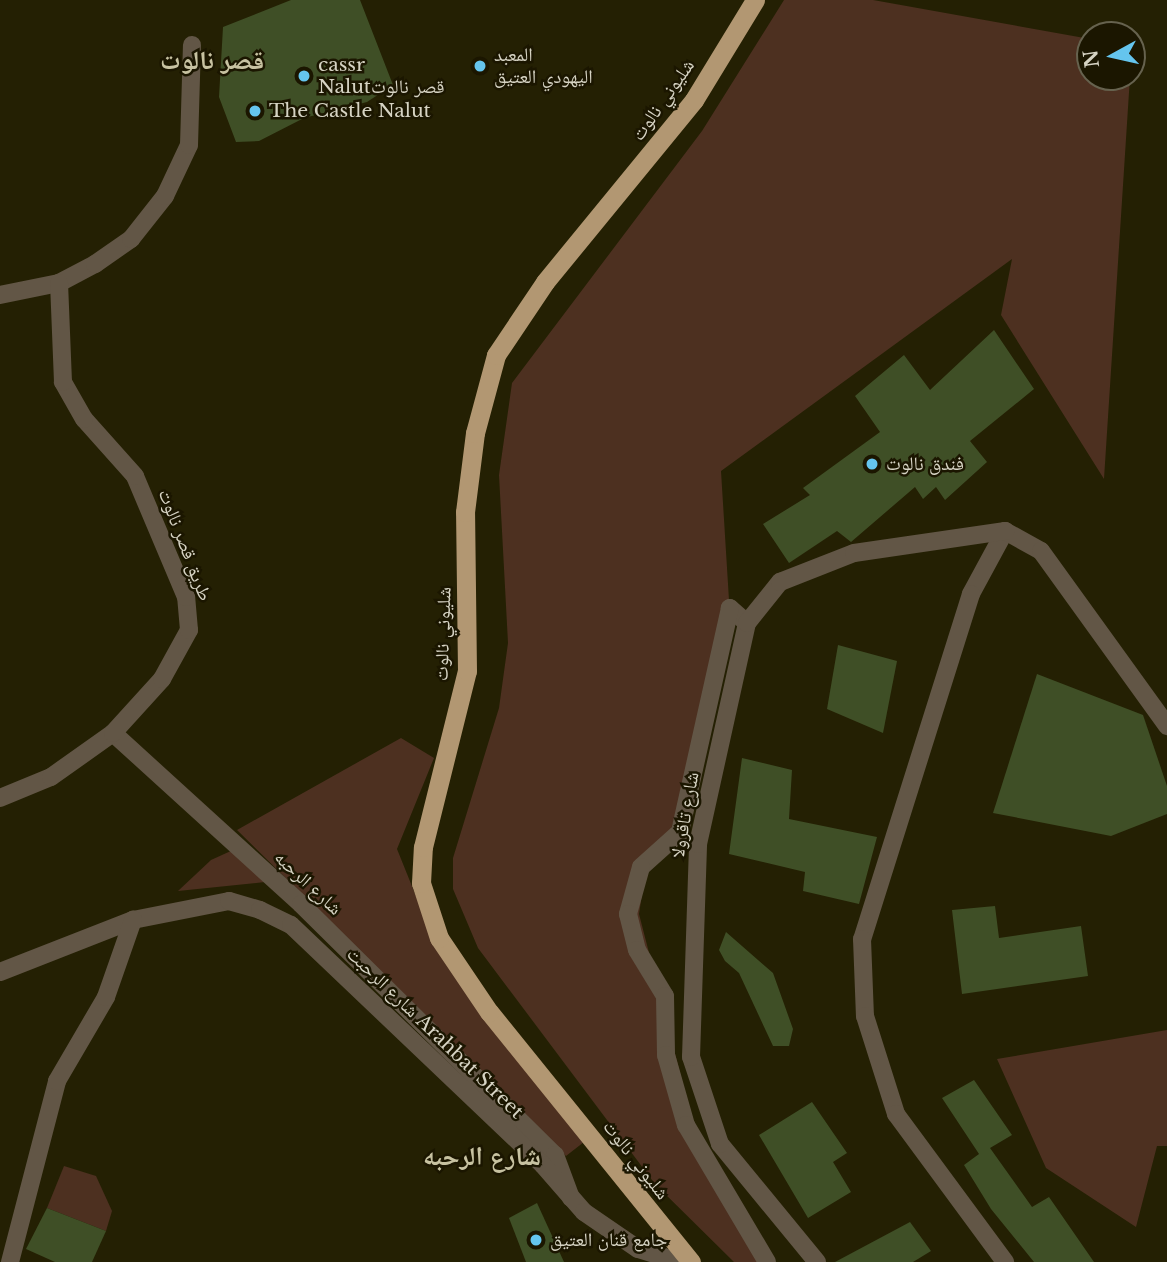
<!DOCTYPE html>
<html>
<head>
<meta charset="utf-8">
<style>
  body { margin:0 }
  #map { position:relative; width:1167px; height:1262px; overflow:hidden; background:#242003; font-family:"Libre Baskerville","Noto Naskh Arabic",serif }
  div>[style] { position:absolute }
  .green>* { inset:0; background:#4d3020 }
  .building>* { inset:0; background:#3f4f26 }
  .pedestrian>* { height:18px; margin:-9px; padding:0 9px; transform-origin:9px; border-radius:9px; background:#625646 }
  .minor>* { height:18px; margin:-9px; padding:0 9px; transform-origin:9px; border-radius:9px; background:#625646 }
  .trunk>* { height:19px; margin:-9.5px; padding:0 9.5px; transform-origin:9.5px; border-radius:9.5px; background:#b29772 }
  .dots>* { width:19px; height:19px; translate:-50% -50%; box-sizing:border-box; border:4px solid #1b1600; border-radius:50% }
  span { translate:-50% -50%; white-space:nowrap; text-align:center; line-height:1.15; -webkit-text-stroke:5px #1b1600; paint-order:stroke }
  .poi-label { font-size:19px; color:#d6d3c3 }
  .left { translate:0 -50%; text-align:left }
  .street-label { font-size:19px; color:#d6d3c3 }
  .district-label { font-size:26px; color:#c7c2a1; font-weight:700 }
  .north { position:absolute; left:1076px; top:21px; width:70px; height:70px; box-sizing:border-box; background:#1b1600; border:2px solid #66624e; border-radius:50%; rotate:262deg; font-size:19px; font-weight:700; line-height:28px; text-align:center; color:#d6d3c3 }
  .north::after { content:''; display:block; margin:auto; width:24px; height:32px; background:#65c5ee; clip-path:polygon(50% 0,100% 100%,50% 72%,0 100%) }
</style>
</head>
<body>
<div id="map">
  <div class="green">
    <i style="clip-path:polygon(784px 0,873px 0,1090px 39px,1090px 77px,1130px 77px,1104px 479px,1001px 315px,1012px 259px,721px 471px,729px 600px,689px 770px,669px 836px,645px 875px,639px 914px,694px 1127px,768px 1262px,734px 1262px,655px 1184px,478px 948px,453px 889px,453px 858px,499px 708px,508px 643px,499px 475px,512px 383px,702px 131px)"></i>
    <i style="clip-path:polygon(401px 738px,434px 758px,397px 849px,434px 941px,584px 1142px,566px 1156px,237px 830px)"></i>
    <i style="clip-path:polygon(233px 850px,265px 882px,178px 891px,211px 860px)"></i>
    <i style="clip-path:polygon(1167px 1030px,1167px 1146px,1157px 1146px,1136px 1227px,1046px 1168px,997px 1059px)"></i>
    <i style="clip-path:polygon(64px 1166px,96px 1176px,112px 1211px,106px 1231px,47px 1208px)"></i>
  </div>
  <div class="building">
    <i style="clip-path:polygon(291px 0,360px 0,393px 85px,367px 102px,304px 118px,259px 141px,236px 142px,219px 97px,223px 27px)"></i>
    <i style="clip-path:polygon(994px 330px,1034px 389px,970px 441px,987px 462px,945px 500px,936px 487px,923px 499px,915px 487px,851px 542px,837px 531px,789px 563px,763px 524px,810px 495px,803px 488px,880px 432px,855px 396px,904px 355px,930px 390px)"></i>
    <i style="clip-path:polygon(838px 645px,897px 661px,883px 733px,827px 709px)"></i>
    <i style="clip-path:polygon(1037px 674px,1143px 715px,1167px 786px,1167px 814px,1111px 836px,993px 813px)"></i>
    <i style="clip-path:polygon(742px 758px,792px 770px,789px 819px,877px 837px,859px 904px,803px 891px,805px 872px,729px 854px)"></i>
    <i style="clip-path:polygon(995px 906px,999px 938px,1081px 926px,1088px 976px,962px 994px,952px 910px)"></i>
    <i style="clip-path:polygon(726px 932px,773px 973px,793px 1029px,789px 1046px,773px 1046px,739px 973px,725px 961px,719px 950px)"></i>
    <i style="clip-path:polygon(974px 1080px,1012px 1135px,990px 1148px,1032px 1207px,1049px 1197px,1094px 1262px,1034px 1262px,991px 1209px,964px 1165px,979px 1154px,942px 1098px)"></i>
    <i style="clip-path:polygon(812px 1102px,847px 1153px,833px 1162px,851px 1192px,808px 1218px,759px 1135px)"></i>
    <i style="clip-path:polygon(537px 1203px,564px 1262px,526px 1262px,509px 1218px)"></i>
    <i style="clip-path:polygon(47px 1208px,106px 1231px,92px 1262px,55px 1262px,26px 1249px)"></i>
    <i style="clip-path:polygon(910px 1222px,931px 1251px,913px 1262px,835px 1262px)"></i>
  </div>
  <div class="pedestrian">
    <i style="left:0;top:295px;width:60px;rotate:-11.5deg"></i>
    <i style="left:59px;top:283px;width:41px;rotate:-27.8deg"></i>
    <i style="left:95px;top:264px;width:44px;rotate:-34.8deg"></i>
    <i style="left:131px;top:239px;width:55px;rotate:-51.7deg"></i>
    <i style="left:165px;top:196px;width:56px;rotate:-64.8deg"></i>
    <i style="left:189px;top:145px;width:100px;rotate:-88.3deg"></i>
    <i style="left:747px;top:623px;width:23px;rotate:-139deg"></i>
    <i style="left:730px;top:608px;width:230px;rotate:102.6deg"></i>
    <i style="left:680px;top:832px;width:52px;rotate:138.1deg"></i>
    <i style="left:641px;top:867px;width:49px;rotate:105.5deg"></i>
    <i style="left:628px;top:914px;width:37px;rotate:76deg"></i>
    <i style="left:637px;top:950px;width:54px;rotate:58.7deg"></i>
    <i style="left:665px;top:996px;width:59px;rotate:89deg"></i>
    <i style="left:666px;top:1055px;width:73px;rotate:74.1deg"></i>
    <i style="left:686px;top:1125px;width:159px;rotate:59.4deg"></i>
    <i style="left:113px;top:733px;width:254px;rotate:42.3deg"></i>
    <i style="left:301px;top:904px;width:357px;rotate:44.7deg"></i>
    <i style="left:555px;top:1155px;width:46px;rotate:69.6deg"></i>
    <i style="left:0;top:798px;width:55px;rotate:-22.4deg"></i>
    <i style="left:51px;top:777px;width:76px;rotate:-35.4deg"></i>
    <i style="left:113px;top:733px;width:73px;rotate:-47.8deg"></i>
    <i style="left:162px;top:679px;width:56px;rotate:-61.1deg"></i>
    <i style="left:189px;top:630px;width:33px;rotate:-95deg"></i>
    <i style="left:186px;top:597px;width:131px;rotate:-112.9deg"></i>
    <i style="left:135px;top:476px;width:76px;rotate:-131.8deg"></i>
    <i style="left:84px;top:419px;width:43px;rotate:-119.6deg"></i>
    <i style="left:63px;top:382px;width:99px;rotate:-92.3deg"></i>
  </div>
  <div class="minor">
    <i style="left:1005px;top:531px;width:72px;rotate:118.4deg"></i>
    <i style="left:971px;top:594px;width:362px;rotate:107.5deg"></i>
    <i style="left:862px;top:939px;width:77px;rotate:87.8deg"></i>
    <i style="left:865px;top:1016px;width:103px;rotate:72.4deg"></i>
    <i style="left:896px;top:1114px;width:184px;rotate:53.6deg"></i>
    <i style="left:1005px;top:531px;width:41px;rotate:29.1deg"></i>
    <i style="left:1041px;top:551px;width:216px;rotate:54.2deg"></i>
    <i style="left:0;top:972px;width:143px;rotate:-21.4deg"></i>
    <i style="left:133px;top:920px;width:98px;rotate:-11.2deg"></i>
    <i style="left:229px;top:901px;width:32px;rotate:16deg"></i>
    <i style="left:260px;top:910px;width:34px;rotate:26deg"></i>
    <i style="left:291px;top:925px;width:348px;rotate:43.6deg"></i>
    <i style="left:543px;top:1165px;width:62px;rotate:48.9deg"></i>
    <i style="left:584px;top:1212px;width:65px;rotate:34.4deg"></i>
    <i style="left:638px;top:1249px;width:45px;rotate:16.8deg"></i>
    <i style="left:10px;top:1262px;width:187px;rotate:-75.4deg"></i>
    <i style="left:57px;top:1081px;width:97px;rotate:-59.7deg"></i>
    <i style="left:106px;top:997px;width:82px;rotate:-70.7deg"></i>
    <i style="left:817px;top:1262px;width:153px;rotate:-129.4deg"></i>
    <i style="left:720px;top:1144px;width:92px;rotate:-108.4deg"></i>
    <i style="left:691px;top:1057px;width:213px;rotate:-88.1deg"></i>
    <i style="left:698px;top:844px;width:226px;rotate:-77.5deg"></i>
    <i style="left:747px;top:623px;width:53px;rotate:-51.2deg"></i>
    <i style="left:780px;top:582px;width:79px;rotate:-21.4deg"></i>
    <i style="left:854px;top:553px;width:153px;rotate:-8.3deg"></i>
  </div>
  <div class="trunk">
    <i style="left:691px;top:1262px;width:321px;rotate:-128.9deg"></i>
    <i style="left:489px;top:1012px;width:89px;rotate:-124deg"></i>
    <i style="left:439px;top:938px;width:58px;rotate:-108.1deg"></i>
    <i style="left:421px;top:883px;width:36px;rotate:-87deg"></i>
    <i style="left:423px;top:847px;width:181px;rotate:-76deg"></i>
    <i style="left:467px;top:671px;width:159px;rotate:-90.7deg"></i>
    <i style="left:465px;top:512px;width:80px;rotate:-82.8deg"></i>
    <i style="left:475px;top:433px;width:81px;rotate:-74.9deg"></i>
    <i style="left:496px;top:355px;width:88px;rotate:-56.1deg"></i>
    <i style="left:545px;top:282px;width:235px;rotate:-50.7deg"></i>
    <i style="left:694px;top:100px;width:117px;rotate:-58.6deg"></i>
  </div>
  <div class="dots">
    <i style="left:480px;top:66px;background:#65c5ee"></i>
    <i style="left:304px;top:76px;background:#65c5ee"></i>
    <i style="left:255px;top:111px;background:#65c5ee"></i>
    <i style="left:872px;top:464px;background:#65c5ee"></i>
    <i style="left:536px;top:1240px;background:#65c5ee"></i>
  </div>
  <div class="poi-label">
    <span class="left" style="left:494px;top:66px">المعبد<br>اليهودي العتيق</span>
    <span class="left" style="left:318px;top:76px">cassr<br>Nalutقصر نالوت</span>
    <span class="left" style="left:269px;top:111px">The Castle Nalut</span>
    <span class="left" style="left:886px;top:464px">فندق نالوت</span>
    <span class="left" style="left:550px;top:1240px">جامع قنان العتيق</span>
  </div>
  <div class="street-label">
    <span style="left:663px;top:100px;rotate:-55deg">شليوني نالوت</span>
    <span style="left:185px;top:545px;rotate:69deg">طريق قصر نالوت</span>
    <span style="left:443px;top:634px;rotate:-88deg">شليوني نالوت</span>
    <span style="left:685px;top:815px;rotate:-80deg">شارع تاقرولا</span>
    <span style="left:308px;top:883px;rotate:43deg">شارع الرحبه</span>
    <span style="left:435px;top:1033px;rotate:44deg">شارع الرحبت Arahbat Street</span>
    <span style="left:636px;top:1160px;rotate:52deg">شليوني نالوت</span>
  </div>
  <div class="district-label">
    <span style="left:212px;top:61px">قصر نالوت</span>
    <span style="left:482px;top:1157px">شارع الرحبه</span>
  </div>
  <div class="north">N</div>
</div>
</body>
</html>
